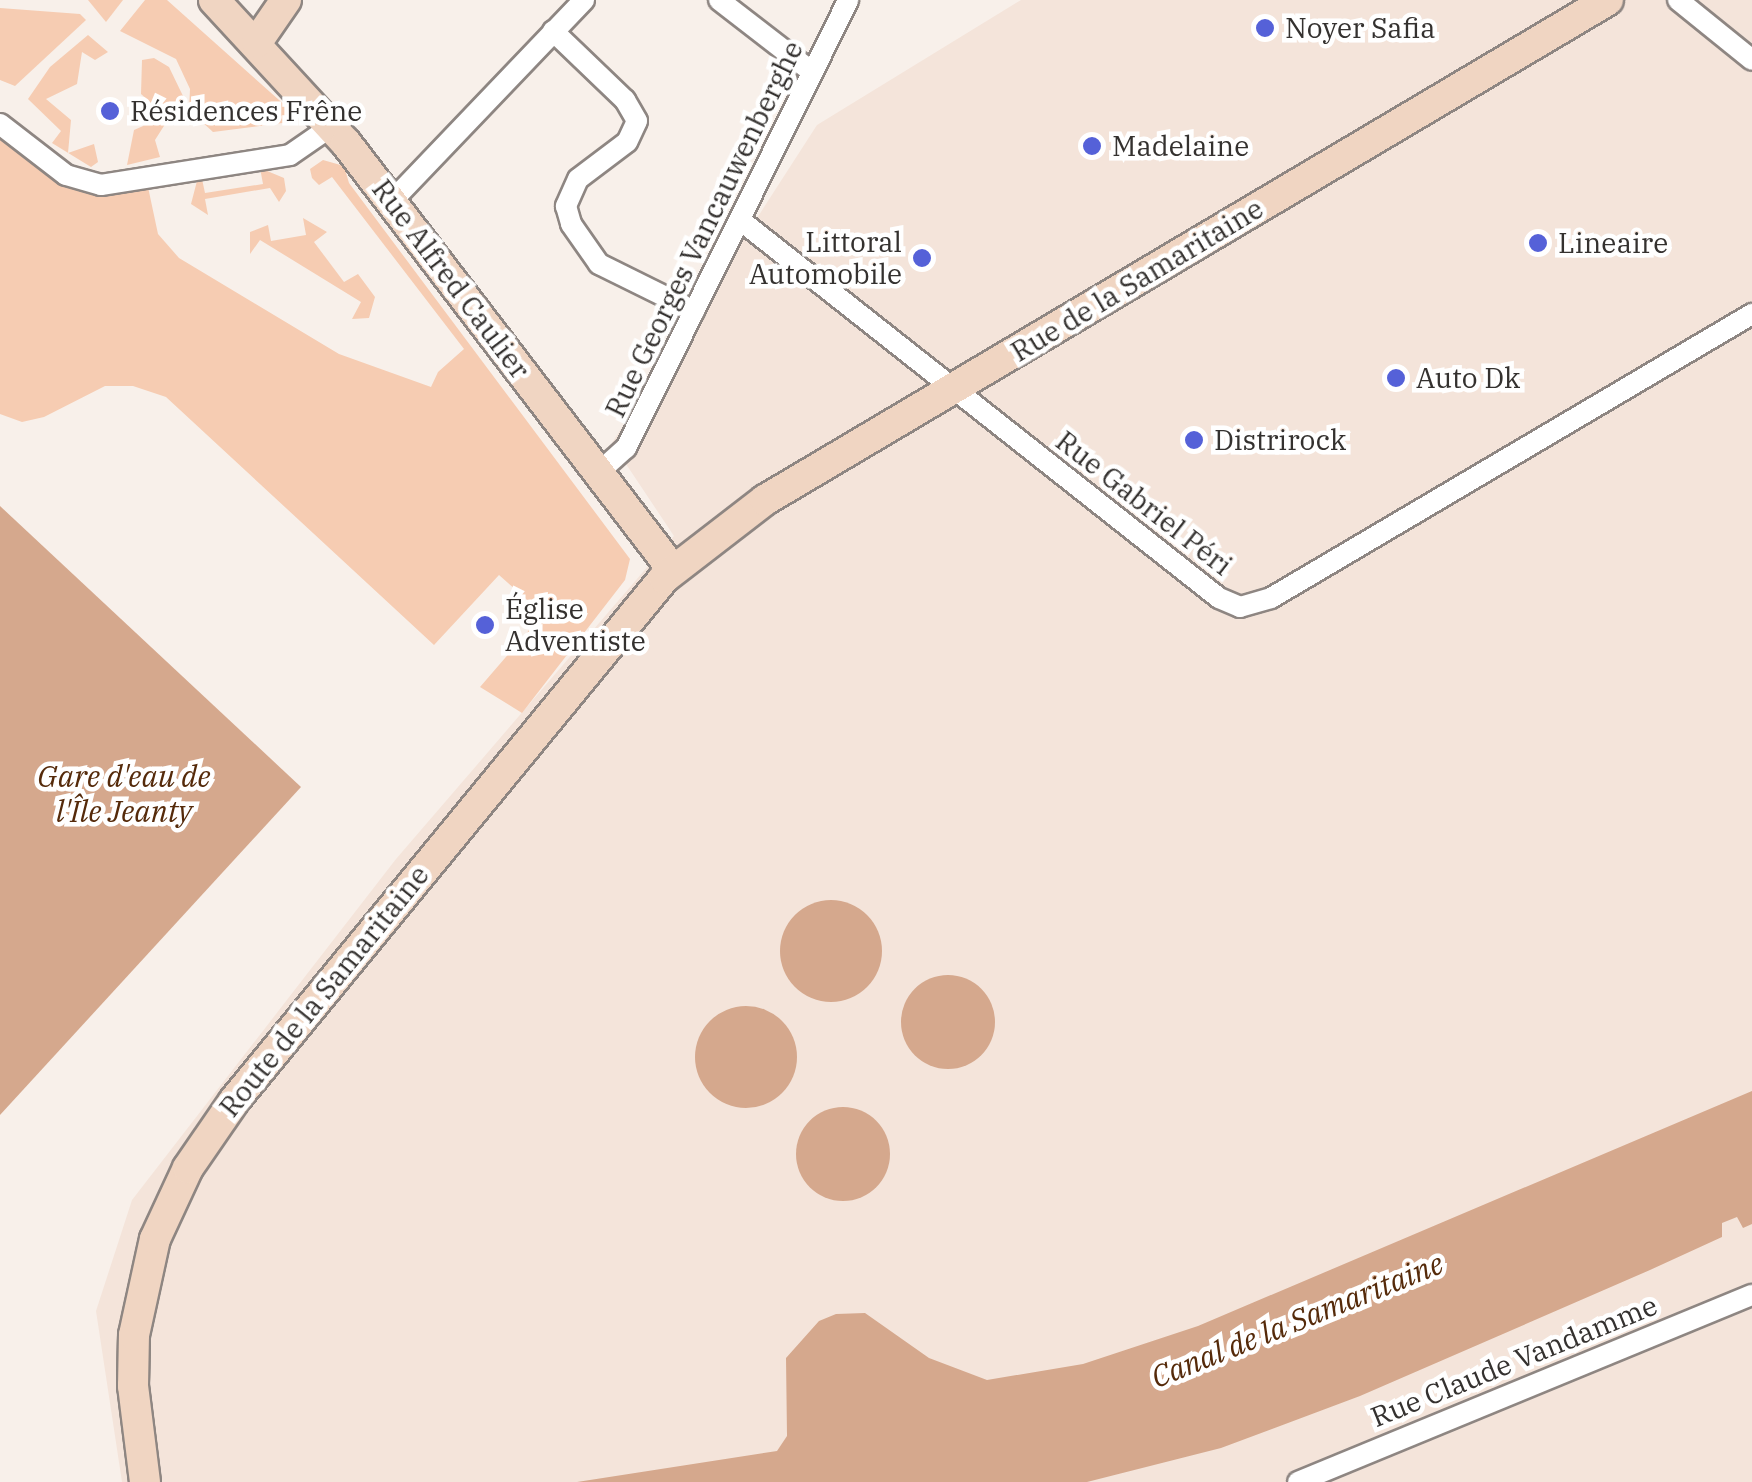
<!DOCTYPE html>
<html>
<head>
<meta charset="utf-8">
<style>
  body { margin:0 }
  #map { position:relative; width:1752px; height:1482px; overflow:hidden; background:#f8f0ea; font-family:"IBM Plex Serif",serif }
  div>[style] { position:absolute }
  .built>* { inset:0; background:#f4e4da }
  .green>* { inset:0; background:#f6ccb2 }
  .water>* { inset:0; background:#d5a88d }
  .round { border-radius:50% }
  .roads { filter:drop-shadow(2px 0 #8e8682) drop-shadow(-2px 0 #8e8682) drop-shadow(0 2px #8e8682) drop-shadow(0 -2px #8e8682) }
  .street>* { height:20px; margin:-10px; padding:0 10px; transform-origin:10px; border-radius:10px; background:#fff }
  .secondary>* { height:30px; margin:-15px; padding:0 15px; transform-origin:15px; border-radius:15px; background:#f0d5c2 }
  .dots>* { width:28px; height:28px; translate:-50% -50%; box-sizing:border-box; border:5px solid #fff; border-radius:50% }
  span { translate:-50% -50%; white-space:nowrap; text-align:center; line-height:1.15; -webkit-text-stroke:9px #fff; paint-order:stroke }
  .poi-label { font-size:28px; color:#34312f }
  .left { translate:0 -50%; text-align:left }
  .right { translate:-100% -50%; text-align:right }
  .street-label { font-size:28px; color:#34312f }
  .water-label { font-size:30px; color:#552a0a; font-style:italic }
</style>
</head>
<body>
<div id="map">
  <div class="built">
    <i style="clip-path:polygon(1021px 0,1752px 0,1752px 1482px,122px 1482px,96px 1311px,132px 1200px,396px 859px,674px 536px,612px 443px,817px 125px)"></i>
  </div>
  <div class="green">
    <i style="clip-path:polygon(88px 0,123px 0,106px 22px)"></i>
    <i style="clip-path:polygon(145px 0,167px 0,288px 108px,290px 122px,213px 132px,189px 110px,190px 89px,176px 59px,120px 31px)"></i>
    <i style="clip-path:polygon(0 8px,80px 14px,86px 20px,15px 86px,0 80px)"></i>
    <i style="clip-path:polygon(88px 35px,108px 52px,95px 60px,82px 52px,77px 84px,46px 99px,71px 120px,68px 153px,94px 144px,98px 162px,91px 167px,52px 143px,61px 131px,28px 99px,50px 67px)"></i>
    <i style="clip-path:polygon(154px 58px,169px 67px,183px 96px,155px 140px,160px 157px,127px 165px,134px 130px,166px 116px,141px 94px,142px 60px)"></i>
    <i style="clip-path:polygon(0 139px,75px 190px,97px 196px,148px 187px,158px 234px,179px 258px,339px 354px,431px 387px,438px 372px,464px 349px,332px 177px,319px 185px,312px 178px,310px 169px,323px 160px,344px 166px,349px 183px,630px 559px,625px 580px,522px 713px,480px 687px,543px 614px,499px 575px,434px 645px,166px 397px,133px 386px,105px 386px,44px 417px,22px 422px,0 414px)"></i>
    <i style="clip-path:polygon(260px 168px,284px 178px,286px 191px,279px 202px,270px 188px,205px 199px,208px 215px,191px 204px,197px 181px,202px 179px,205px 193px,263px 184px)"></i>
    <i style="clip-path:polygon(303px 218px,327px 232px,314px 242px,344px 282px,358px 274px,375px 297px,369px 318px,352px 319px,361px 302px,260px 240px,250px 254px,250px 232px,268px 225px,271px 241px,306px 235px)"></i>
  </div>
  <div class="water">
    <i style="clip-path:polygon(0 506px,301px 787px,0 1115px)"></i>
    <i class="round" style="left:780px;top:900px;width:102px;height:102px"></i>
    <i class="round" style="left:901px;top:975px;width:94px;height:94px"></i>
    <i class="round" style="left:695px;top:1006px;width:102px;height:102px"></i>
    <i style="clip-path:polygon(1752px 1091px,1752px 1224px,1743px 1228px,1737px 1217px,1722px 1223px,1722px 1237px,1650px 1270px,1360px 1396px,1221px 1448px,1087px 1482px,577px 1482px,777px 1451px,787px 1436px,786px 1358px,819px 1321px,836px 1314px,865px 1313px,929px 1358px,987px 1380px,1083px 1364px,1198px 1326px)"></i>
    <i class="round" style="left:796px;top:1107px;width:94px;height:94px"></i>
  </div>
  <div class="roads">
    <div class="street">
      <i style="left:719px;top:0;width:118px;rotate:37.7deg"></i>
      <i style="left:1678px;top:0;width:95px;rotate:39deg"></i>
      <i style="left:553px;top:31px;width:100px;rotate:43.8deg"></i>
      <i style="left:625px;top:100px;width:24px;rotate:60deg"></i>
      <i style="left:637px;top:121px;width:23px;rotate:115deg"></i>
      <i style="left:627px;top:142px;width:61px;rotate:142.9deg"></i>
      <i style="left:578px;top:179px;width:30px;rotate:114deg"></i>
      <i style="left:566px;top:206px;width:19px;rotate:74deg"></i>
      <i style="left:571px;top:224px;width:49px;rotate:55deg"></i>
      <i style="left:599px;top:264px;width:106px;rotate:26.3deg"></i>
      <i style="left:0;top:124px;width:83px;rotate:37.7deg"></i>
      <i style="left:66px;top:175px;width:36px;rotate:16deg"></i>
      <i style="left:101px;top:185px;width:191px;rotate:-9deg"></i>
      <i style="left:290px;top:155px;width:51px;rotate:-34.6deg"></i>
      <i style="left:392px;top:201px;width:278px;rotate:-46.3deg"></i>
      <i style="left:740px;top:220px;width:610px;rotate:38.28deg"></i>
      <i style="left:1219px;top:598px;width:23px;rotate:23deg"></i>
      <i style="left:1240px;top:607px;width:32px;rotate:-16deg"></i>
      <i style="left:1271px;top:598px;width:559px;rotate:-30.56deg"></i>
      <i style="left:598px;top:473px;width:38px;rotate:-42deg"></i>
      <i style="left:626px;top:448px;width:500px;rotate:-63.6deg"></i>
      <i style="left:1298px;top:1482px;width:491px;rotate:-22.4deg"></i>
    </div>
    <div class="secondary">
      <i style="left:214px;top:0;width:195px;rotate:47.3deg"></i>
      <i style="left:346px;top:143px;width:538px;rotate:52.55deg"></i>
      <i style="left:257px;top:42px;width:51px;rotate:-55.4deg"></i>
      <i style="left:145px;top:1482px;width:97px;rotate:-97.1deg"></i>
      <i style="left:133px;top:1386px;width:51px;rotate:-88.9deg"></i>
      <i style="left:134px;top:1335px;width:98px;rotate:-77.7deg"></i>
      <i style="left:155px;top:1239px;width:78px;rotate:-65.1deg"></i>
      <i style="left:188px;top:1168px;width:81px;rotate:-55.5deg"></i>
      <i style="left:234px;top:1101px;width:677px;rotate:-50.57deg"></i>
      <i style="left:664px;top:578px;width:128px;rotate:-37.7deg"></i>
      <i style="left:765px;top:500px;width:980px;rotate:-30.67deg"></i>
    </div>
  </div>
  <div class="dots">
    <i style="left:1265px;top:28px;background:#5561d8"></i>
    <i style="left:110px;top:111px;background:#5561d8"></i>
    <i style="left:1092px;top:146px;background:#5561d8"></i>
    <i style="left:1538px;top:243px;background:#5561d8"></i>
    <i style="left:922px;top:258px;background:#5561d8"></i>
    <i style="left:1396px;top:378px;background:#5561d8"></i>
    <i style="left:1194px;top:440px;background:#5561d8"></i>
    <i style="left:485px;top:625px;background:#5561d8"></i>
  </div>
  <div class="poi-label">
    <span class="left" style="left:1285px;top:28px">Noyer Safia</span>
    <span class="left" style="left:130px;top:111px">Résidences Frêne</span>
    <span class="left" style="left:1112px;top:146px">Madelaine</span>
    <span class="right" style="left:902px;top:258px">Littoral<br>Automobile</span>
    <span class="left" style="left:1558px;top:243px">Lineaire</span>
    <span class="left" style="left:1416px;top:378px">Auto Dk</span>
    <span class="left" style="left:1214px;top:440px">Distrirock</span>
    <span class="left" style="left:505px;top:625px">Église<br>Adventiste</span>
  </div>
  <div class="street-label">
    <span style="left:704px;top:229px;rotate:-64deg">Rue Georges Vancauwenberghe</span>
    <span style="left:451px;top:279px;rotate:53deg">Rue Alfred Caulier</span>
    <span style="left:1137px;top:280px;rotate:-31deg">Rue de la Samaritaine</span>
    <span style="left:1144px;top:503px;rotate:38deg">Rue Gabriel Péri</span>
    <span style="left:324px;top:991px;rotate:-51deg">Route de la Samaritaine</span>
    <span style="left:1514px;top:1361px;rotate:-22deg">Rue Claude Vandamme</span>
  </div>
  <div class="water-label">
    <span style="left:124px;top:793px">Gare d'eau de<br>l'Île Jeanty</span>
    <span style="left:1297px;top:1320px;rotate:-22deg">Canal de la Samaritaine</span>
  </div>
</div>
</body>
</html>
